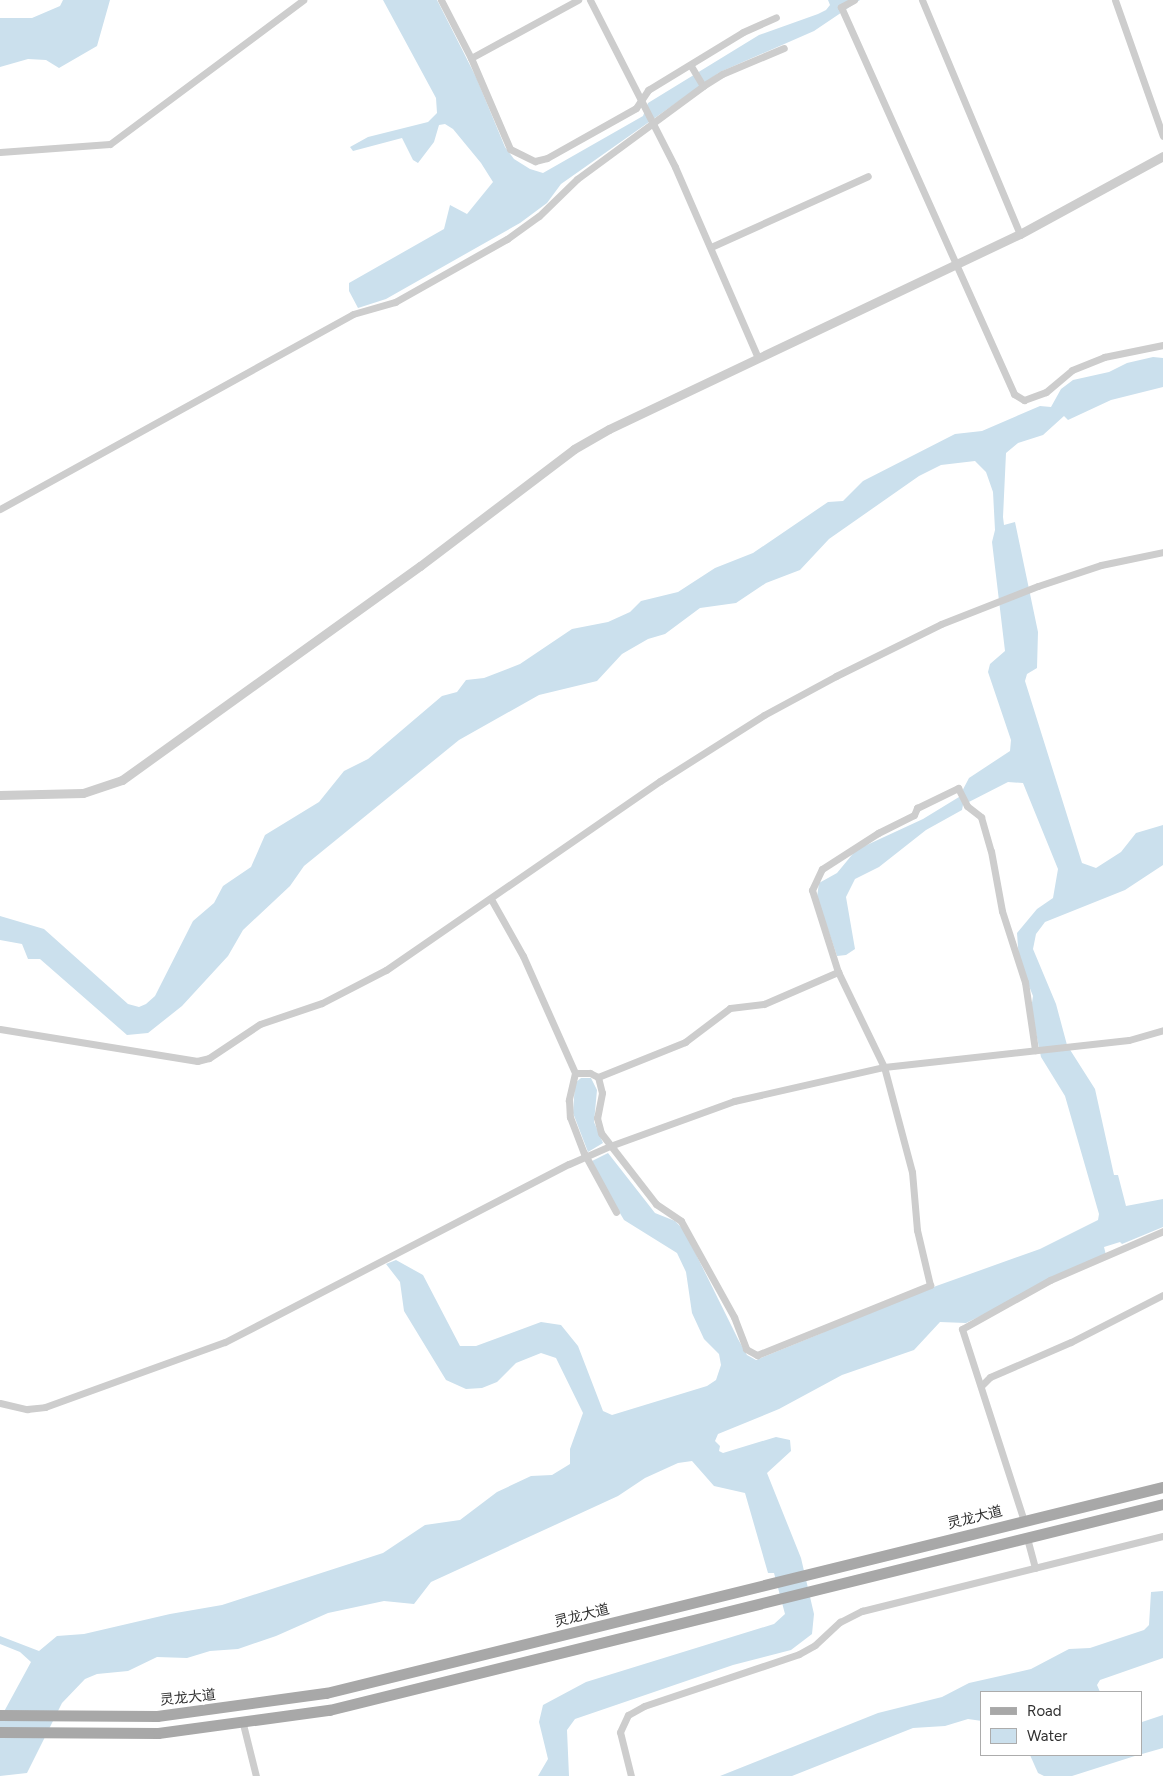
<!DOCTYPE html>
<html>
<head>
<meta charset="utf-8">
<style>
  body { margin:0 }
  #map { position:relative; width:1163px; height:1776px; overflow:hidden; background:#fff; font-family:Figtree,"Noto Sans SC",sans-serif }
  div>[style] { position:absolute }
  .water>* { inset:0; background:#cbe0ed }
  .minor>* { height:7px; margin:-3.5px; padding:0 3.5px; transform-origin:3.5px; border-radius:3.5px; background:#cdcdcd }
  .tertiary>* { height:9px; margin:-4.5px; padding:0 4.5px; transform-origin:4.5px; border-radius:4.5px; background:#cdcdcd }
  .primary>* { height:11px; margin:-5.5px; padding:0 5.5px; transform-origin:5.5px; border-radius:5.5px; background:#a8a8a8 }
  span { translate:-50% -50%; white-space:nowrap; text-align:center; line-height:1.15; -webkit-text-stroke:5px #fff; paint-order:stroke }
  .street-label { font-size:14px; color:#303030 }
  .legend { position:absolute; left:980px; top:1691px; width:162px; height:65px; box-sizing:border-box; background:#fff; border:1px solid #acacac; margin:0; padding:6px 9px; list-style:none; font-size:15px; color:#303030 }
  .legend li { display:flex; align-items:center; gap:10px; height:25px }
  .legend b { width:25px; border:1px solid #acacac }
</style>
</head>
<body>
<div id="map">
  <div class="water">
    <i style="clip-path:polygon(63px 0,110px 0,97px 46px,59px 68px,46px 60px,28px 59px,0 67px,0 18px,32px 18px,60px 6px)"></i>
    <i style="clip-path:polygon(383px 0,437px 0,476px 77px,505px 147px,514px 159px,530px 169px,543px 173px,643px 116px,648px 103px,759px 35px,818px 14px,826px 10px,830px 5px,828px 0,860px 0,814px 31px,720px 72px,561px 184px,547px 203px,520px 223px,386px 299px,358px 308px,349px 291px,349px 283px,444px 229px,450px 205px,467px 214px,493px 182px,481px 163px,453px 129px,445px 124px,439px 125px,434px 142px,418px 163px,413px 160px,402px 138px,353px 151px,350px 147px,368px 137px,428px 122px,437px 113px,436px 98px)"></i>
    <i style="clip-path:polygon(1153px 357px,1163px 358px,1163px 387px,1111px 400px,1068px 420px,1064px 416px,1043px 435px,1018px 443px,1006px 453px,1003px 517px,1004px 525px,1015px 522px,1038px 632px,1037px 668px,1027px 674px,1025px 681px,1082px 863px,1096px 868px,1121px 852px,1136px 833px,1163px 825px,1163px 865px,1125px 890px,1045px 922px,1036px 934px,1033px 949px,1056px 1004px,1067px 1045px,1095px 1089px,1114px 1175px,1118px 1175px,1126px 1206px,1163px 1199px,1163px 1227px,1122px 1244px,1120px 1242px,1104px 1247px,1106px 1255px,966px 1323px,940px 1322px,914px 1350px,842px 1375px,779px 1409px,718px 1434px,715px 1441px,720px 1446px,719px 1451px,723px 1453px,776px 1437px,790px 1440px,791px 1451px,767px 1473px,801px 1558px,814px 1614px,812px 1634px,791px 1650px,733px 1665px,575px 1719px,567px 1730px,569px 1776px,538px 1776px,548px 1759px,539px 1722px,543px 1705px,586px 1682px,774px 1624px,785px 1614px,774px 1573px,768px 1573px,745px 1493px,714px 1486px,692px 1461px,678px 1463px,645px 1478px,618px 1496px,431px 1582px,414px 1604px,384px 1601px,328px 1613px,276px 1636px,238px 1649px,210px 1651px,187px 1658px,157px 1657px,128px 1671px,97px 1674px,85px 1679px,62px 1703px,27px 1773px,0 1776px,0 1719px,31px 1662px,20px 1652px,0 1644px,0 1636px,39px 1651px,57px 1636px,84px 1634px,170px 1614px,222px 1605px,383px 1553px,425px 1525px,460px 1520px,497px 1492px,531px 1476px,552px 1475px,570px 1464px,570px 1449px,583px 1413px,556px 1358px,541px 1353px,516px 1363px,497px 1382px,482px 1388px,466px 1389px,446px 1380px,404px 1311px,400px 1282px,386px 1264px,396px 1260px,423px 1275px,460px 1346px,476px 1346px,541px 1322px,561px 1325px,578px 1346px,603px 1411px,612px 1415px,707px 1386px,716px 1380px,721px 1365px,719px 1354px,704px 1339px,692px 1313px,686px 1272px,677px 1253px,624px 1220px,605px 1188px,592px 1161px,608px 1153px,655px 1213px,675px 1221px,684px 1230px,738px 1339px,747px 1355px,756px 1360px,822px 1333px,855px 1315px,1040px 1249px,1098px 1220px,1099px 1214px,1065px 1096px,1041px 1057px,1031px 1009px,1033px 996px,1019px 961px,1017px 933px,1037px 909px,1053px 898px,1058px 869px,1023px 783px,1008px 782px,963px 805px,962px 810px,926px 830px,879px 867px,855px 879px,846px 897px,855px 949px,846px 955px,837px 956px,817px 897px,819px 883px,837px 873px,856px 850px,923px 819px,959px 797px,969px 778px,1010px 751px,1011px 740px,988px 672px,990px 664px,1005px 651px,992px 542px,995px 530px,993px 492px,986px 472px,975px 461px,941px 465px,919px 476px,829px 539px,800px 570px,766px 583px,736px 603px,700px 608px,665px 634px,648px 639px,622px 654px,597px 681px,539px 695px,459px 740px,304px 866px,290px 886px,243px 930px,228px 956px,182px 1006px,148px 1033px,127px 1035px,40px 959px,28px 959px,22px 944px,0 940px,0 916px,44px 929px,128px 1004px,139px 1007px,146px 1004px,155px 996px,193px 921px,214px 903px,223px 886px,251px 867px,265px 835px,319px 802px,344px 771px,368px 759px,442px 696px,457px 692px,466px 680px,484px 678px,520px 664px,572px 629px,608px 622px,630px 612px,641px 601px,678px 592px,715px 568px,753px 553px,828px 502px,843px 501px,863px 481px,955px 434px,982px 431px,1040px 406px,1051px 407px,1061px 389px,1073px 380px,1109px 372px,1127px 363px)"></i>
    <i style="clip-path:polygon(581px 1078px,591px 1078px,597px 1090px,594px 1122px,603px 1143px,588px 1152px,573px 1113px,575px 1083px)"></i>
    <i style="clip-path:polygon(1163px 1591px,1163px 1658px,1100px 1680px,1097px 1685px,1100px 1692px,982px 1692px,982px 1721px,968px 1719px,945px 1726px,913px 1728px,792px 1776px,720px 1776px,878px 1713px,942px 1697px,969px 1683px,1031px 1669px,1069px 1649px,1090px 1648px,1144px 1630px,1149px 1625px,1151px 1592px)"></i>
    <i style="clip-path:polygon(1163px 1715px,1163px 1748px,1142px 1754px,1142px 1722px)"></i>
    <i style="clip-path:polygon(1030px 1755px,1138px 1755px,1072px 1776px,1044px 1776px,1038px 1773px)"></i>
  </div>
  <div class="minor">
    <i style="left:441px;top:0;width:65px;rotate:62.7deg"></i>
    <i style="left:471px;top:58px;width:99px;rotate:66.8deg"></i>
    <i style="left:510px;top:149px;width:28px;rotate:26deg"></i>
    <i style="left:535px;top:161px;width:12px;rotate:-14deg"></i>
    <i style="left:547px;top:158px;width:102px;rotate:-29.3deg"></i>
    <i style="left:636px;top:108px;width:22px;rotate:-56deg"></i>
    <i style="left:648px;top:90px;width:111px;rotate:-31.4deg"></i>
    <i style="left:743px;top:32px;width:36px;rotate:-24deg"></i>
    <i style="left:590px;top:0;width:187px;rotate:63deg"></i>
    <i style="left:675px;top:167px;width:208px;rotate:66.5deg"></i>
    <i style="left:854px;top:0;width:15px;rotate:152deg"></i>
    <i style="left:841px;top:7px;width:424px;rotate:65.9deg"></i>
    <i style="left:1014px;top:394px;width:12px;rotate:31deg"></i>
    <i style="left:1024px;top:400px;width:23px;rotate:-20deg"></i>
    <i style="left:1046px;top:392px;width:34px;rotate:-40deg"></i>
    <i style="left:1072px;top:370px;width:35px;rotate:-22deg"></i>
    <i style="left:1104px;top:357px;width:60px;rotate:-11.5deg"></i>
    <i style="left:922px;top:0;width:254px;rotate:67.3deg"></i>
    <i style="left:1115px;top:0;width:144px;rotate:70.6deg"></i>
    <i style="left:471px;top:58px;width:122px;rotate:-28.5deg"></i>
    <i style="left:691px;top:66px;width:23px;rotate:59deg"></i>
    <i style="left:0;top:152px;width:110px;rotate:-4.2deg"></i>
    <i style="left:110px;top:144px;width:241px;rotate:-36.7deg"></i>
    <i style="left:711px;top:247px;width:172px;rotate:-24.3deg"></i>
    <i style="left:0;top:509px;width:403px;rotate:-28.9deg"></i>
    <i style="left:353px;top:314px;width:44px;rotate:-15.9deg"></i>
    <i style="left:395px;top:302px;width:129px;rotate:-29.4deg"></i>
    <i style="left:507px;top:239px;width:39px;rotate:-36deg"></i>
    <i style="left:539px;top:216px;width:53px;rotate:-44.2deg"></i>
    <i style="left:577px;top:179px;width:157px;rotate:-36.4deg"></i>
    <i style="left:703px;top:86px;width:22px;rotate:-32deg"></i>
    <i style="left:722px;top:74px;width:67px;rotate:-22.8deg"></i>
    <i style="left:491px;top:899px;width:65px;rotate:60.7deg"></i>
    <i style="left:523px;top:956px;width:128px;rotate:66deg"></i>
    <i style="left:575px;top:1073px;width:28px;rotate:103deg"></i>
    <i style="left:569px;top:1100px;width:17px;rotate:87deg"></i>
    <i style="left:570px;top:1117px;width:39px;rotate:69deg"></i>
    <i style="left:584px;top:1153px;width:67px;rotate:61.5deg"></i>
    <i style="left:0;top:1029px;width:200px;rotate:9.2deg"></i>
    <i style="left:197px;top:1061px;width:12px;rotate:-14deg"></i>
    <i style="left:209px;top:1058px;width:61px;rotate:-33.7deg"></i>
    <i style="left:260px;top:1024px;width:65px;rotate:-18.7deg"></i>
    <i style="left:322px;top:1003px;width:72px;rotate:-27.3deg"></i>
    <i style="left:386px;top:970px;width:333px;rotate:-34.6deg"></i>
    <i style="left:660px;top:781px;width:123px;rotate:-32.4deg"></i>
    <i style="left:764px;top:715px;width:82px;rotate:-28.4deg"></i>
    <i style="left:836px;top:676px;width:117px;rotate:-26.3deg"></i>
    <i style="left:941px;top:624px;width:104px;rotate:-21.4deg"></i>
    <i style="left:1038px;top:586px;width:66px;rotate:-18.4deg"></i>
    <i style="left:1101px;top:565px;width:63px;rotate:-11.8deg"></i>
    <i style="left:575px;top:1073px;width:15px"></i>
    <i style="left:590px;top:1073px;width:9px;rotate:27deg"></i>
    <i style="left:598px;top:1077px;width:16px;rotate:76deg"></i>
    <i style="left:602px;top:1093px;width:25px;rotate:101deg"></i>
    <i style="left:597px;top:1118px;width:16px;rotate:75deg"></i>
    <i style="left:601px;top:1133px;width:90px;rotate:52.2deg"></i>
    <i style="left:656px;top:1204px;width:30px;rotate:34deg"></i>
    <i style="left:681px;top:1221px;width:110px;rotate:61.1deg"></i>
    <i style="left:734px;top:1317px;width:34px;rotate:69deg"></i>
    <i style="left:746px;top:1349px;width:13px;rotate:29deg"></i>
    <i style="left:757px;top:1355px;width:187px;rotate:-22deg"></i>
    <i style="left:930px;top:1285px;width:57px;rotate:-103.3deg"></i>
    <i style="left:917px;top:1230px;width:58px;rotate:-94.9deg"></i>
    <i style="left:912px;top:1172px;width:109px;rotate:-104.9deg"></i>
    <i style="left:884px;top:1067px;width:106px;rotate:-115.8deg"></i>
    <i style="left:838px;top:972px;width:86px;rotate:-107.6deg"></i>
    <i style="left:812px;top:890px;width:23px;rotate:-65deg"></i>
    <i style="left:822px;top:869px;width:67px;rotate:-32.7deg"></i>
    <i style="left:878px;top:833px;width:40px;rotate:-26.6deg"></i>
    <i style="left:914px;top:815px;width:8px;rotate:-67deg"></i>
    <i style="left:917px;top:808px;width:46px;rotate:-26deg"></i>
    <i style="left:958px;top:788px;width:20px;rotate:63deg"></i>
    <i style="left:967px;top:806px;width:18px;rotate:38deg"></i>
    <i style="left:981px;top:817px;width:35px;rotate:74deg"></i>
    <i style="left:991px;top:851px;width:61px;rotate:79.6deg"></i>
    <i style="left:1002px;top:911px;width:75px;rotate:72.1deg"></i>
    <i style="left:1025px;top:982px;width:69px;rotate:81.6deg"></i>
    <i style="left:598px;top:1077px;width:94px;rotate:-21.9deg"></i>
    <i style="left:685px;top:1042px;width:56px;rotate:-37.1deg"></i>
    <i style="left:730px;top:1008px;width:34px;rotate:-7deg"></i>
    <i style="left:764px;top:1004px;width:81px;rotate:-23.4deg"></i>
    <i style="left:982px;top:1385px;width:11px;rotate:-45deg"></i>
    <i style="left:990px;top:1377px;width:88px;rotate:-23.4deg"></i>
    <i style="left:1071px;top:1342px;width:103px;rotate:-27.1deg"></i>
    <i style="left:0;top:1403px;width:28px;rotate:13deg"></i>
    <i style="left:27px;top:1409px;width:18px;rotate:-6deg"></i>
    <i style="left:45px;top:1407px;width:191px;rotate:-19.9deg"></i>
    <i style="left:225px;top:1342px;width:387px;rotate:-27.4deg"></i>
    <i style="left:569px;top:1164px;width:45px;rotate:-23.7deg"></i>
    <i style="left:610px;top:1146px;width:132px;rotate:-19.9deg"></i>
    <i style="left:734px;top:1101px;width:154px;rotate:-12.8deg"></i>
    <i style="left:884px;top:1067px;width:246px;rotate:-6.3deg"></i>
    <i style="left:1129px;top:1040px;width:35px;rotate:-16deg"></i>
    <i style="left:1024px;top:1521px;width:202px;rotate:-107.9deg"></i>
    <i style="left:962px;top:1329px;width:101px;rotate:-29.1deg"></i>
    <i style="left:1050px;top:1280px;width:123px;rotate:-23.4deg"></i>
    <i style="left:1027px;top:1538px;width:31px;rotate:75deg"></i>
    <i style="left:243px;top:1724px;width:54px;rotate:76deg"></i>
    <i style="left:631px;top:1776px;width:45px;rotate:-104deg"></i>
    <i style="left:620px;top:1732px;width:19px;rotate:-65deg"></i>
    <i style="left:628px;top:1715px;width:18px;rotate:-29deg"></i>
    <i style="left:644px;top:1706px;width:163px;rotate:-18.5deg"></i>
    <i style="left:799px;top:1654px;width:18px;rotate:-29deg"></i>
    <i style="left:815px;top:1645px;width:34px;rotate:-43deg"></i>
    <i style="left:840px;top:1622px;width:25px;rotate:-27deg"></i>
    <i style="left:862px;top:1611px;width:310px;rotate:-14deg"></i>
  </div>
  <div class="tertiary">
    <i style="left:0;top:795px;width:83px;rotate:-1.4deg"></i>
    <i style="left:83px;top:793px;width:41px;rotate:-18.4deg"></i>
    <i style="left:122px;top:780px;width:367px;rotate:-35.7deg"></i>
    <i style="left:420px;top:566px;width:193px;rotate:-37.2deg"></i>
    <i style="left:574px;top:449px;width:40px;rotate:-29.7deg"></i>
    <i style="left:609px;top:429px;width:455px;rotate:-25.4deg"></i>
    <i style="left:1020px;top:234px;width:163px;rotate:-28.6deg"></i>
  </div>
  <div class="primary">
    <i style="left:0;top:1715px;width:157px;rotate:0.4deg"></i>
    <i style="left:157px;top:1716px;width:171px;rotate:-7.8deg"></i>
    <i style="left:326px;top:1693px;width:862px;rotate:-13.83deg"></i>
    <i style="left:0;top:1732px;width:158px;rotate:0.4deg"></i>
    <i style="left:158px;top:1733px;width:173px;rotate:-7.7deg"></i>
    <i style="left:329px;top:1710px;width:859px;rotate:-13.87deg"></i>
  </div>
  <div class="street-label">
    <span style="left:975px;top:1518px;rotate:-14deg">灵龙大道</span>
    <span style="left:582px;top:1616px;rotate:-14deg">灵龙大道</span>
    <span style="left:188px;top:1698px;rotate:-6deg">灵龙大道</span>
  </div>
  <ul class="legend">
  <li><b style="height:6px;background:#a8a8a8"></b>Road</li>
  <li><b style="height:14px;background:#cbe0ed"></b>Water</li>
  </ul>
</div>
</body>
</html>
